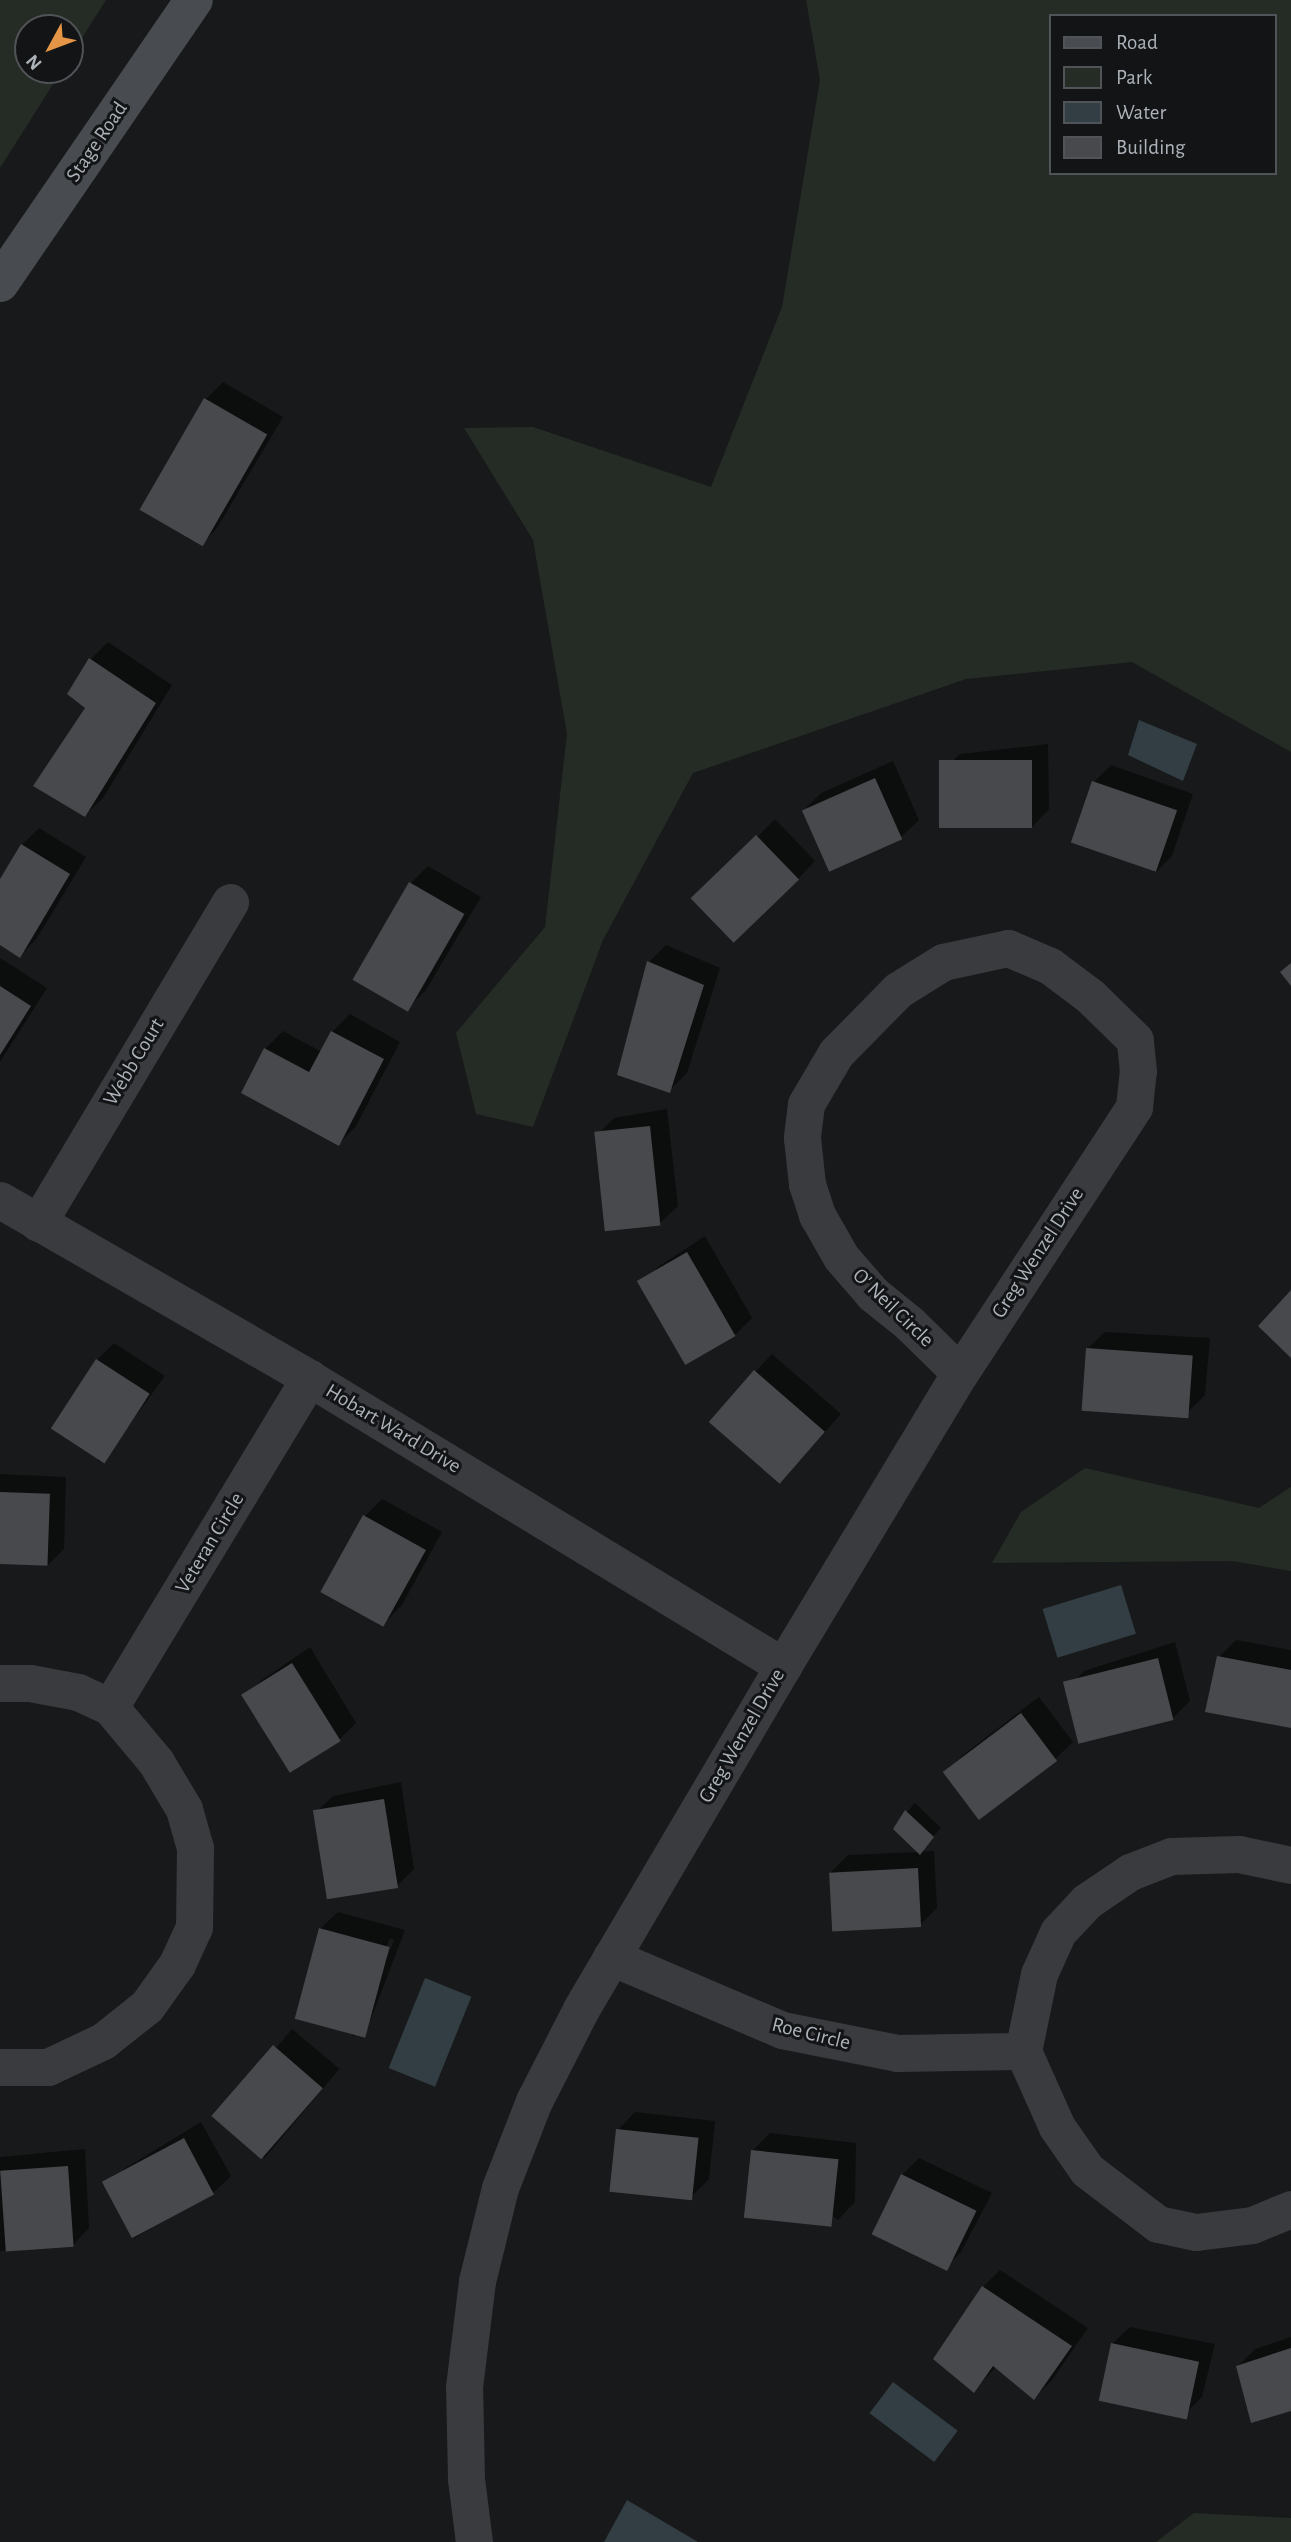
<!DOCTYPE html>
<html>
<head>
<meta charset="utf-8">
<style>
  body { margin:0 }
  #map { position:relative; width:1291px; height:2542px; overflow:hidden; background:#18191a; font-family:"Alegreya Sans",sans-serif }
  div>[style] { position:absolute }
  .green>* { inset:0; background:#252c25 }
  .water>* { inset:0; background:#323e43; transform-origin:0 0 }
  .shadow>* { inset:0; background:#0007; transform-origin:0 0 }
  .building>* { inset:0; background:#48494d; transform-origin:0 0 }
  .street>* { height:37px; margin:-18.5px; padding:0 18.5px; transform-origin:18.5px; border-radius:18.5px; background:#3a3b3f }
  .secondary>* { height:38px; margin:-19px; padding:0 19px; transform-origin:19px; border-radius:19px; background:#484b4f }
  span { translate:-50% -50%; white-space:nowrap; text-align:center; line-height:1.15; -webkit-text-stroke:6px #131415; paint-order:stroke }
  .street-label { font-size:21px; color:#acb2b9 }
  .legend { position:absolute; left:1049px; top:14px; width:228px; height:161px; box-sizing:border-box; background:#131415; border:2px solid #505357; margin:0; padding:9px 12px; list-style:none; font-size:21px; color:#acb2b9 }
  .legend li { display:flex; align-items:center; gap:14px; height:35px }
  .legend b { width:35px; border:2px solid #505357 }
  .north { position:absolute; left:14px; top:14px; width:70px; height:70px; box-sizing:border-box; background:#131415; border:2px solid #505357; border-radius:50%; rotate:229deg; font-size:19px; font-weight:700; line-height:28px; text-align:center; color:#acb2b9 }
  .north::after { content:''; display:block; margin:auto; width:24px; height:32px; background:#e59546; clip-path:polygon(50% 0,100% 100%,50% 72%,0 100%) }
</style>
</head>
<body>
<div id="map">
  <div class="green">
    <i style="clip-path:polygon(0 0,106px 0,70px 57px,70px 28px,28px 28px,28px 70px,62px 70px,0 168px)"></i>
    <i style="clip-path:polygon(evenodd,806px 0,1291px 0,1291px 752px,1132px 662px,966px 679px,693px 773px,603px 940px,533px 1127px,476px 1114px,456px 1033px,545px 927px,567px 734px,533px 540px,464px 428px,533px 427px,711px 487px,782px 307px,820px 80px,806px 0,1051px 16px,1275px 16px,1275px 173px,1051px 173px,1051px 16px)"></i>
    <i style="clip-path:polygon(1085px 1468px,1259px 1508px,1291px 1487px,1291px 1571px,1232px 1561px,992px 1563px,1021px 1512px)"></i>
    <i style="clip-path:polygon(1194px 2513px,1291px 2518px,1291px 2542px,1156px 2542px)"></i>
  </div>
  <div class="water">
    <i style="clip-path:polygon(1139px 720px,1197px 744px,1183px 781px,1128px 755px)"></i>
    <i style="left:1121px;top:1585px;width:51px;height:82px;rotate:73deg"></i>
    <i style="left:425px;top:1978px;width:50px;height:97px;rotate:22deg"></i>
    <i style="left:893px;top:2382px;width:81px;height:39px;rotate:37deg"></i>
    <i style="clip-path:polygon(627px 2500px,698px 2542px,604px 2542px)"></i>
  </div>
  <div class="shadow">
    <i style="clip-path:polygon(223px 382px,283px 417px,217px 528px,200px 546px,206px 399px)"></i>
    <i style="clip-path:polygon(108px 642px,172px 685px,103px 798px,85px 815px,91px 659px)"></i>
    <i style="clip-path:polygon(1048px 744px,1049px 809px,1032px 827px,942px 771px,960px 754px)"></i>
    <i style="clip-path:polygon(893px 761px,919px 820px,901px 837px,804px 810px,821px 793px)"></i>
    <i style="clip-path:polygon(1111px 765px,1193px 794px,1172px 856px,1155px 873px,1094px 782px)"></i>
    <i style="clip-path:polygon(775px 819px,815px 861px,798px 879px,696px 900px)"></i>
    <i style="clip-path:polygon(39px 828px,86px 857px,37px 938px,20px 956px,0 943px,0 883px,22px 845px)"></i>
    <i style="clip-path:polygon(428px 866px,481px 897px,426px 990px,409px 1007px,411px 883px)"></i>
    <i style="clip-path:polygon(666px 945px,720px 968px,687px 1073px,669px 1091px,649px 962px)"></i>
    <i style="clip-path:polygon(0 958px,47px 988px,0 1062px)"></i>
    <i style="clip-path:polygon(350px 1014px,400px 1042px,356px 1126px,339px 1144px,244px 1092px,265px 1049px,283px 1031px,322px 1052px,332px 1032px)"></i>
    <i style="clip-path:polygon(667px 1109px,678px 1206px,660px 1223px,596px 1136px,614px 1118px)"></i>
    <i style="clip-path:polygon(705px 1236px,752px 1318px,735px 1335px,641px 1284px,658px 1267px)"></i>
    <i style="clip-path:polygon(1105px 1332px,1210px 1338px,1205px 1395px,1187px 1413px,1087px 1349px)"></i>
    <i style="clip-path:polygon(114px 1343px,165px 1376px,115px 1444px,98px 1462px,97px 1360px)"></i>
    <i style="clip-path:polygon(772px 1354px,841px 1414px,781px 1481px,755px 1372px)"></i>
    <i style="clip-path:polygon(0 1474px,66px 1477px,64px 1549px,47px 1566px,0 1562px)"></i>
    <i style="clip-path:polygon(382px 1499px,442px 1532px,402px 1605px,385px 1622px,365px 1516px)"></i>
    <i style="clip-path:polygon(1236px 1640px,1291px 1650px,1291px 1726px,1219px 1657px)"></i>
    <i style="clip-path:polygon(1175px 1642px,1190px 1701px,1173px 1718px,1067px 1689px,1084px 1671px)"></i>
    <i style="clip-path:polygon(310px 1647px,356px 1723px,339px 1740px,244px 1697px,262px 1680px)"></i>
    <i style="clip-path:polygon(1039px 1697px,1073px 1742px,1055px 1759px,946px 1773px,963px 1755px)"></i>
    <i style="clip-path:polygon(401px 1782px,414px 1869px,397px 1886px,315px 1813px,333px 1796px)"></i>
    <i style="clip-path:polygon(915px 1803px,941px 1828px,920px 1852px,934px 1851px,937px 1908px,920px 1925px,831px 1872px,848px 1855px,919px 1852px,907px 1812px)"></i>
    <i style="clip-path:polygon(evenodd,338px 1912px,405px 1930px,371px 2019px,353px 2037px,320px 1929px,338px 1912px,390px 1938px,394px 1940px,363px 2019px,359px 2019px,390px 1938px)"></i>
    <i style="left:292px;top:2029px;width:62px;height:117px;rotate:40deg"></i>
    <i style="clip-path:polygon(635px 2112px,715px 2121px,709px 2179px,691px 2197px,618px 2130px)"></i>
    <i style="clip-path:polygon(201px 2122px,231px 2176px,213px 2193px,133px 2239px,106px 2187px,124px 2169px)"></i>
    <i style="clip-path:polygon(770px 2133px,856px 2143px,855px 2202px,838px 2220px,752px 2151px)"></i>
    <i style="clip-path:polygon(85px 2149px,89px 2228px,72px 2246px,0 2251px,0 2157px)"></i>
    <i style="clip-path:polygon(919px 2158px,992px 2193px,961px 2252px,944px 2269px,902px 2175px)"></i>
    <i style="clip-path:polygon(1000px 2270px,1088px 2328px,1052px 2380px,1034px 2398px,996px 2367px,974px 2390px,983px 2287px)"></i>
    <i style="clip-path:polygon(1130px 2327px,1215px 2344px,1202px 2397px,1185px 2414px,1112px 2344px)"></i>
    <i style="clip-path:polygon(1291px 2337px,1291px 2409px,1238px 2366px,1255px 2349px)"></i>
  </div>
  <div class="building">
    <i style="left:204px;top:398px;width:73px;height:129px;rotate:30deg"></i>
    <i style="clip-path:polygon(89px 658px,156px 703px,85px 817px,33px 786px,85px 708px,67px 694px)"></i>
    <i style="left:1032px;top:760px;width:68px;height:93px;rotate:90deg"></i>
    <i style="left:875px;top:778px;width:67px;height:80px;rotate:66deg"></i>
    <i style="left:1092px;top:781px;width:90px;height:65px;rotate:19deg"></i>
    <i style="left:756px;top:835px;width:62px;height:91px;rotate:46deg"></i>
    <i style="clip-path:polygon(21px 844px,70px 874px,20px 958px,0 945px,0 879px)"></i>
    <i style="left:409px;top:882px;width:64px;height:113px;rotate:30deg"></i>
    <i style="clip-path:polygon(647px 961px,704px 985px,670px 1093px,617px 1075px)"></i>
    <i style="clip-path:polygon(1291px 963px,1291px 986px,1280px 972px)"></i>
    <i style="clip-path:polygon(0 986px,31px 1006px,0 1055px)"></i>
    <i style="clip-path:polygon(331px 1031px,384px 1059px,339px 1146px,241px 1093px,264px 1048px,309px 1072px)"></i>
    <i style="left:650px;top:1126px;width:100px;height:56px;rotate:84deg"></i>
    <i style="left:687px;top:1252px;width:97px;height:58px;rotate:60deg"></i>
    <i style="clip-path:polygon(1291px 1290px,1291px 1358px,1258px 1326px)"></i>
    <i style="left:1086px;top:1348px;width:107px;height:63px;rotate:4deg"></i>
    <i style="left:96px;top:1359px;width:64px;height:83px;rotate:33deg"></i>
    <i style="left:754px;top:1370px;width:94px;height:69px;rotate:41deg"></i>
    <i style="left:0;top:1492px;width:50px;height:72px;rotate:2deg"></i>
    <i style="left:363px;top:1515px;width:72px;height:88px;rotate:29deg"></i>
    <i style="clip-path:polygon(1217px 1656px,1291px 1670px,1291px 1728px,1205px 1712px)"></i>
    <i style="left:1158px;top:1658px;width:64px;height:98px;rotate:76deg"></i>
    <i style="left:292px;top:1663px;width:92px;height:60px;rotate:58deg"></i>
    <i style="left:1021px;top:1713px;width:60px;height:98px;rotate:53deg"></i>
    <i style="left:384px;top:1799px;width:90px;height:72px;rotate:81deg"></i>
    <i style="clip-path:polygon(905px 1810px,934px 1837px,920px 1855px,893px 1829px)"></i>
    <i style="left:918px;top:1868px;width:59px;height:89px;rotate:87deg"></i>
    <i style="left:319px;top:1928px;width:73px;height:94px;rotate:15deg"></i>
    <i style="left:273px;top:2045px;width:66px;height:94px;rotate:41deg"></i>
    <i style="left:616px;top:2129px;width:83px;height:63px;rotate:6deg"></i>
    <i style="left:184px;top:2138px;width:64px;height:93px;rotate:62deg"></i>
    <i style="left:751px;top:2150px;width:88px;height:68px;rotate:6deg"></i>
    <i style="left:68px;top:2166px;width:81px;height:68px;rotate:86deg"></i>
    <i style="left:901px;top:2174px;width:84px;height:67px;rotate:26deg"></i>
    <i style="clip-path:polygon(982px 2286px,1072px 2346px,1034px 2400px,993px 2366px,974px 2393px,933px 2359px)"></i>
    <i style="left:1111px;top:2343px;width:90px;height:59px;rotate:12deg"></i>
    <i style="clip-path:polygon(1291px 2348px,1291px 2411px,1251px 2423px,1236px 2366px)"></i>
  </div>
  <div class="street">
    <i style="left:0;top:1200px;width:357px;rotate:29.9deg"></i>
    <i style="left:309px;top:1378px;width:555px;rotate:31.28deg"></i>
    <i style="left:38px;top:1223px;width:374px;rotate:-59.1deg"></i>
    <i style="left:0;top:1683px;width:30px"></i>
    <i style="left:30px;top:1683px;width:49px;rotate:10.6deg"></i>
    <i style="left:78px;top:1692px;width:35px;rotate:25deg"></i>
    <i style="left:110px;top:1707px;width:72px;rotate:50.1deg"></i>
    <i style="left:156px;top:1762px;width:55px;rotate:59.2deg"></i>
    <i style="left:184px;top:1809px;width:41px;rotate:74.2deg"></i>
    <i style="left:195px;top:1848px;width:79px;rotate:90.7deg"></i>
    <i style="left:194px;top:1927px;width:41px;rotate:114.7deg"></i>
    <i style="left:177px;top:1964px;width:52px;rotate:125.5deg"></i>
    <i style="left:147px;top:2006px;width:56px;rotate:141.5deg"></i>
    <i style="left:103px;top:2041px;width:61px;rotate:154.7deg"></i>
    <i style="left:48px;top:2067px;width:48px;rotate:180deg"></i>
    <i style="left:110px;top:1707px;width:385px;rotate:-58.8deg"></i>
    <i style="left:1291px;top:1865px;width:53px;rotate:-168.1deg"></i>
    <i style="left:1239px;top:1854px;width:68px;rotate:178.3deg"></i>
    <i style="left:1171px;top:1856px;width:44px;rotate:158.7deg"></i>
    <i style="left:1130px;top:1872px;width:52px;rotate:146deg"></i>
    <i style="left:1087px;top:1901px;width:42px;rotate:133.1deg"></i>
    <i style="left:1058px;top:1932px;width:46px;rotate:114.3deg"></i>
    <i style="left:1039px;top:1974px;width:79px;rotate:101.7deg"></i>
    <i style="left:1023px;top:2051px;width:83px;rotate:65.9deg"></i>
    <i style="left:1057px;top:2127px;width:52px;rotate:55.1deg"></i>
    <i style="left:1087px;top:2170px;width:89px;rotate:37.3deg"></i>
    <i style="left:1158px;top:2224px;width:39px;rotate:12deg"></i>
    <i style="left:1196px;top:2232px;width:56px;rotate:-7.1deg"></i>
    <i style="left:1252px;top:2225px;width:42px;rotate:-22.3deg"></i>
    <i style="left:611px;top:1957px;width:186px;rotate:23.1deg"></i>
    <i style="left:782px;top:2030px;width:117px;rotate:11.3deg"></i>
    <i style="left:897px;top:2053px;width:126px;rotate:-0.9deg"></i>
    <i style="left:474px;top:2542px;width:64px;rotate:-97.2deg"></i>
    <i style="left:466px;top:2479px;width:92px;rotate:-91.2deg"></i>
    <i style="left:464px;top:2387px;width:107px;rotate:-83deg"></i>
    <i style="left:477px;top:2281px;width:96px;rotate:-76.1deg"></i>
    <i style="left:500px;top:2188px;width:93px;rotate:-68.7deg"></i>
    <i style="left:534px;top:2101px;width:103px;rotate:-62.9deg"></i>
    <i style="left:581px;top:2009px;width:398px;rotate:-59.5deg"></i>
    <i style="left:783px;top:1666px;width:342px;rotate:-58.9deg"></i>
    <i style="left:960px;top:1373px;width:318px;rotate:-56.8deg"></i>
    <i style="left:1134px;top:1107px;width:36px;rotate:-84deg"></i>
    <i style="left:1138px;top:1071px;width:31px;rotate:-96deg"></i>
    <i style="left:1135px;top:1040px;width:63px;rotate:-135.6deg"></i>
    <i style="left:1090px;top:996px;width:50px;rotate:-143.1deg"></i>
    <i style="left:1050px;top:966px;width:46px;rotate:-156.8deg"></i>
    <i style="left:1008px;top:948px;width:66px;rotate:167.8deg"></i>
    <i style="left:943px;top:962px;width:53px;rotate:148.1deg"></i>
    <i style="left:898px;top:990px;width:88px;rotate:134.5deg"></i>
    <i style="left:836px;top:1053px;width:59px;rotate:120.5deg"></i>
    <i style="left:806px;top:1104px;width:34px;rotate:97deg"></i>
    <i style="left:802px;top:1138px;width:46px;rotate:83.8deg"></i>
    <i style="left:807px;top:1184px;width:33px;rotate:72deg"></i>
    <i style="left:817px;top:1215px;width:48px;rotate:60.3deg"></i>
    <i style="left:841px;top:1257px;width:49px;rotate:49.1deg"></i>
    <i style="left:873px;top:1294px;width:46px;rotate:38.9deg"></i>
    <i style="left:909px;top:1323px;width:71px;rotate:44.4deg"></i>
  </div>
  <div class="secondary">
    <i style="left:0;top:283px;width:343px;rotate:-55.6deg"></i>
  </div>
  <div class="street-label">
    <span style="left:97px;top:142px;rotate:-56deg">Stage Road</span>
    <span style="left:134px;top:1062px;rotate:-59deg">Webb Court</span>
    <span style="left:1038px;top:1253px;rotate:-57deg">Greg Wenzel Drive</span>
    <span style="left:893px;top:1308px;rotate:44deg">O' Neil Circle</span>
    <span style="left:393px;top:1429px;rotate:31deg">Hobart Ward Drive</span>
    <span style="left:210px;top:1543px;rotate:-59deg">Veteran Circle</span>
    <span style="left:742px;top:1736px;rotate:-60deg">Greg Wenzel Drive</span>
    <span style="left:811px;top:2034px;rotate:14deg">Roe Circle</span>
  </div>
  <ul class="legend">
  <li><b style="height:9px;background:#484b4f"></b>Road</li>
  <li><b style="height:19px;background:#252c25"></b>Park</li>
  <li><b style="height:19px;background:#323e43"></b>Water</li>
  <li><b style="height:19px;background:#48494d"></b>Building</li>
  </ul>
  <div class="north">N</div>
</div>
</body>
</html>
